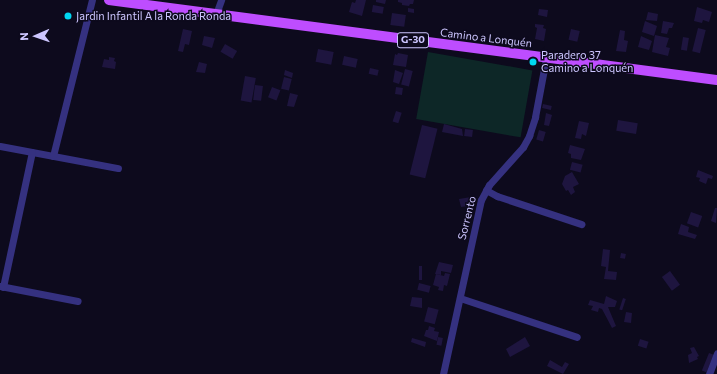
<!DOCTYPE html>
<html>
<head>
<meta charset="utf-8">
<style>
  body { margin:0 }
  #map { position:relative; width:717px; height:374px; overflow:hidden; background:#0d0a1d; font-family:Commissioner,sans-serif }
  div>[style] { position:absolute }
  .green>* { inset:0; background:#0d2727; transform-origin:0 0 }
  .building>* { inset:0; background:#1e153f; transform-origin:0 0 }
  .street>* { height:7px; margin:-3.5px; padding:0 3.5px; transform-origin:3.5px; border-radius:3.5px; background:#353180 }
  .primary>* { height:10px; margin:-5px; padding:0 5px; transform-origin:5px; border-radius:5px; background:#be4dff }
  .dots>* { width:11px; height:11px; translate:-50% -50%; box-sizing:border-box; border:2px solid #0d0a1d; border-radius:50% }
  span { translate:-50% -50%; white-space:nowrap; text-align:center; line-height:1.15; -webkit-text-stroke:3px #0d0a1d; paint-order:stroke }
  .shield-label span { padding:1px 3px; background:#0d0a1d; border:1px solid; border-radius:3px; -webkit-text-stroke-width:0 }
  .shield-label { font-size:10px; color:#cdc6ff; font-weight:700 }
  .poi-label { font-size:11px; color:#cdc6ff }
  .left { translate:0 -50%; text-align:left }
  .street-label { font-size:11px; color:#cdc6ff }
  .north { position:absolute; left:16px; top:16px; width:40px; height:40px; -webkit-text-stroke:3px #0d0a1d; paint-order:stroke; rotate:268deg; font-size:11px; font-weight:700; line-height:16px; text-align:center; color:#cdc6ff }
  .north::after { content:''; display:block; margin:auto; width:14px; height:18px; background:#cdc6ff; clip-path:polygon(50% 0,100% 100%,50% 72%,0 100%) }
</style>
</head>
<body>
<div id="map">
  <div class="green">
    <i style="left:428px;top:52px;width:106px;height:68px;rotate:10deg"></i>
  </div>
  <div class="building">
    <i style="clip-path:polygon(356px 0,366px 0,362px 16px,349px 12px,352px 2px,355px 3px)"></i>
    <i style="clip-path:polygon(376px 0,386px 0,385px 4px,376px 2px)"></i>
    <i style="clip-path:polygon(398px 0,414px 0,413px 4px,410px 4px,409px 6px,402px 5px,402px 3px,398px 2px)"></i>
    <i style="left:373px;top:5px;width:11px;height:7px;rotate:10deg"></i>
    <i style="clip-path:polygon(697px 7px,712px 12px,709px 22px,703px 20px,702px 23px,694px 21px)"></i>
    <i style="clip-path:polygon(408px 8px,414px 9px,414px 13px,408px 12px)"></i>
    <i style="clip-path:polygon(539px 9px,548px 10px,547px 17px,538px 15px)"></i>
    <i style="clip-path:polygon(648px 12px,658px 14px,657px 21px,646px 20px)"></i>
    <i style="left:392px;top:13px;width:14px;height:12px;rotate:8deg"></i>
    <i style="clip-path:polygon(645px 21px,657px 26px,654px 36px,642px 32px)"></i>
    <i style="clip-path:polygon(663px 21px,674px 23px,672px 28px,669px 28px,667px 34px,661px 33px)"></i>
    <i style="clip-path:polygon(535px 24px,544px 25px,543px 28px,546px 29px,544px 41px,535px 39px,537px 28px,535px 27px)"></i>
    <i style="left:698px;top:28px;width:8px;height:24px;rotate:14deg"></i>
    <i style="clip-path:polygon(183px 29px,192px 31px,189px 45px,185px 44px,183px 52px,178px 51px)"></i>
    <i style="left:571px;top:29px;width:9px;height:11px;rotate:13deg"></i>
    <i style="clip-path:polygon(620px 30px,625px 31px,624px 40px,628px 41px,626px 52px,616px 51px)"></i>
    <i style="clip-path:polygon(655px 35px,669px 38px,666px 47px,670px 48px,668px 56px,652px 52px)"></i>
    <i style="clip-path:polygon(204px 36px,215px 38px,212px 48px,202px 45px)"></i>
    <i style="clip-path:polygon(641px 36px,652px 41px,649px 50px,638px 47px)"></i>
    <i style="left:683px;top:37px;width:6px;height:13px;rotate:9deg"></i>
    <i style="left:225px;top:44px;width:14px;height:9px;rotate:30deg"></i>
    <i style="left:318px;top:49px;width:16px;height:13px;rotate:11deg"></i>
    <i style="clip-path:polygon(398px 53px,408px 55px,406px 67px,393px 65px,395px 54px,397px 55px)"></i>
    <i style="left:344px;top:56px;width:14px;height:9px;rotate:12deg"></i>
    <i style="clip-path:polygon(109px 57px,115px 58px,114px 61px,116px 62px,115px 69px,102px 67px,104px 59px,109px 60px)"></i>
    <i style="clip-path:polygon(199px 62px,207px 64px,205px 73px,196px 72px)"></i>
    <i style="left:370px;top:68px;width:9px;height:6px;rotate:13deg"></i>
    <i style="left:405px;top:69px;width:8px;height:16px;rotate:14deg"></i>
    <i style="clip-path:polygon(285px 70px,293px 73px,292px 78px,284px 75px)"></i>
    <i style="clip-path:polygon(395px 70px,403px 73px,399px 84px,393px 82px)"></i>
    <i style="left:245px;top:76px;width:11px;height:25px;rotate:10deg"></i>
    <i style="left:284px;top:77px;width:8px;height:12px;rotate:14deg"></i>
    <i style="left:255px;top:85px;width:8px;height:15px;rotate:7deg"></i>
    <i style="left:272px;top:87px;width:9px;height:11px;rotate:21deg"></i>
    <i style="left:396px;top:87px;width:7px;height:7px;rotate:8deg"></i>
    <i style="clip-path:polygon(290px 93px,298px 95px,294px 107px,287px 106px)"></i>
    <i style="left:543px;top:104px;width:9px;height:4px;rotate:13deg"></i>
    <i style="left:396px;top:111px;width:6px;height:11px;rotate:18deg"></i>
    <i style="clip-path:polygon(546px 113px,552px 115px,549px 126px,544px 125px)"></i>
    <i style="left:618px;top:120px;width:20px;height:11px;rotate:9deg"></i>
    <i style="clip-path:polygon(579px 121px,589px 123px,586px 136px,582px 134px,581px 139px,575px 138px)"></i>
    <i style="clip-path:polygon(444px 124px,462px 129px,463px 136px,442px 132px)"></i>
    <i style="left:422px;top:125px;width:16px;height:51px;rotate:14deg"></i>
    <i style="left:465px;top:129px;width:8px;height:7px;rotate:7deg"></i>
    <i style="left:539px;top:130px;width:7px;height:10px;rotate:16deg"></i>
    <i style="clip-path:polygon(570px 145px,585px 149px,581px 160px,571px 158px,571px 154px,568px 153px)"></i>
    <i style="left:572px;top:162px;width:11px;height:8px;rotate:15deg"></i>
    <i style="clip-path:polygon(698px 170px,713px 176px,712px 179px,708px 178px,706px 184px,699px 181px,700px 178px,696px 177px)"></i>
    <i style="clip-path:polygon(572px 172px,579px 184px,573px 187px,575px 192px,571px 195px,568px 190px,566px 191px,562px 184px,565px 176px)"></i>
    <i style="clip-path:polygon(471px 197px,472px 202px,468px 203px,468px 206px,461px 207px,459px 199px)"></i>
    <i style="clip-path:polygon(715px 208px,717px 208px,716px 223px,711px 221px)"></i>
    <i style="left:691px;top:212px;width:12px;height:12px;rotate:20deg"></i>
    <i style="clip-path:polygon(681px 224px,689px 227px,688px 232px,697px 235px,695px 239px,678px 234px)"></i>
    <i style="clip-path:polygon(603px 249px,610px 250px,608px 271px,617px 272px,616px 280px,604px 279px,606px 267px,601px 266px)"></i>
    <i style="left:621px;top:253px;width:5px;height:5px;rotate:11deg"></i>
    <i style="clip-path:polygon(439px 262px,453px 265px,451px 273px,441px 271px,441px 275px,435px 274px)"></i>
    <i style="left:419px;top:266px;width:3px;height:14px"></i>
    <i style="left:670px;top:271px;width:17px;height:10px;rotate:54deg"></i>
    <i style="clip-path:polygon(445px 273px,450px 274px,447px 286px,444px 285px,443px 291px,438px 290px,439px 287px,433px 285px,436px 274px,444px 276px)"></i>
    <i style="left:419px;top:283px;width:12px;height:7px;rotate:14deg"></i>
    <i style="clip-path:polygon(606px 296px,617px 301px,615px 307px,608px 307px,616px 326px,612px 328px,602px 309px,599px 308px,598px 312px,591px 310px,593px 306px,588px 305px,590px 300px,604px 304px)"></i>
    <i style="clip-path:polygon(412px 297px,422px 298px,422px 308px,410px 306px)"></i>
    <i style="left:623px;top:298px;width:3px;height:12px;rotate:18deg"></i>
    <i style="left:428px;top:307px;width:11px;height:15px;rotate:15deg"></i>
    <i style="clip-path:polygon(626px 312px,632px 313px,631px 323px,624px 322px)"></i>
    <i style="clip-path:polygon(429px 326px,435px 328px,434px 331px,439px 332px,437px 341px,424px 336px,426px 330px,428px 330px)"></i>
    <i style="left:438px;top:337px;width:5px;height:8px;rotate:11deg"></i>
    <i style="clip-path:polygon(525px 337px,530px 346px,510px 357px,506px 349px)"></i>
    <i style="clip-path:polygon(412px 338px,426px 342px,425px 347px,411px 342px)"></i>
    <i style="left:640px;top:339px;width:9px;height:7px;rotate:18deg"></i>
    <i style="clip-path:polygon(694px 347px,699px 356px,697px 357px,698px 359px,689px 363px,688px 355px,692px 353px,690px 348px)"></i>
    <i style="left:709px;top:353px;width:5px;height:19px;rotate:22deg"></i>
    <i style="clip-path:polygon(550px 360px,562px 367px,565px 362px,569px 364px,563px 374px,547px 366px)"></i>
  </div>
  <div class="street">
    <i style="left:216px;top:14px;width:15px;rotate:-70deg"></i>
    <i style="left:0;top:146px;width:120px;rotate:10.6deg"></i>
    <i style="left:53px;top:156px;width:161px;rotate:-76deg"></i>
    <i style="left:486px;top:190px;width:13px;rotate:29deg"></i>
    <i style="left:497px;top:196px;width:89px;rotate:18.4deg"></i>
    <i style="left:0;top:286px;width:79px;rotate:10.9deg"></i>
    <i style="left:3px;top:287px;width:138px;rotate:-77.9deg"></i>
    <i style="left:460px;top:298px;width:123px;rotate:18.4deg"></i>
    <i style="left:443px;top:374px;width:178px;rotate:-77.7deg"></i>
    <i style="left:481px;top:200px;width:17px;rotate:-62deg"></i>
    <i style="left:489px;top:185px;width:51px;rotate:-48.2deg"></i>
    <i style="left:523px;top:147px;width:13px;rotate:-61deg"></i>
    <i style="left:529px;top:136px;width:20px;rotate:-72deg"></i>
    <i style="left:535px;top:117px;width:60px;rotate:-79.4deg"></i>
    <i style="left:709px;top:374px;width:22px;rotate:-69deg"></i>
  </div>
  <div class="primary">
    <i style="left:109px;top:0;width:613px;rotate:7.5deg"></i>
  </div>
  <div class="dots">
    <i style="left:68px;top:16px;background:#00d7f1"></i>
    <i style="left:533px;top:62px;background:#00d7f1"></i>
  </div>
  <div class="shield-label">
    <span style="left:413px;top:40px">G-30</span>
  </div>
  <div class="poi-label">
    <span class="left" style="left:76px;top:16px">Jardin Infantil A la Ronda Ronda</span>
    <span class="left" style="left:541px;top:62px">Paradero 37<br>Camino a Lonquén</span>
  </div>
  <div class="street-label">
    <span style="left:486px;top:38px;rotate:7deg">Camino a Lonquén</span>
    <span style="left:467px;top:218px;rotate:-76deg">Sorrento</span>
  </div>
  <div class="north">N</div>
</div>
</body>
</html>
